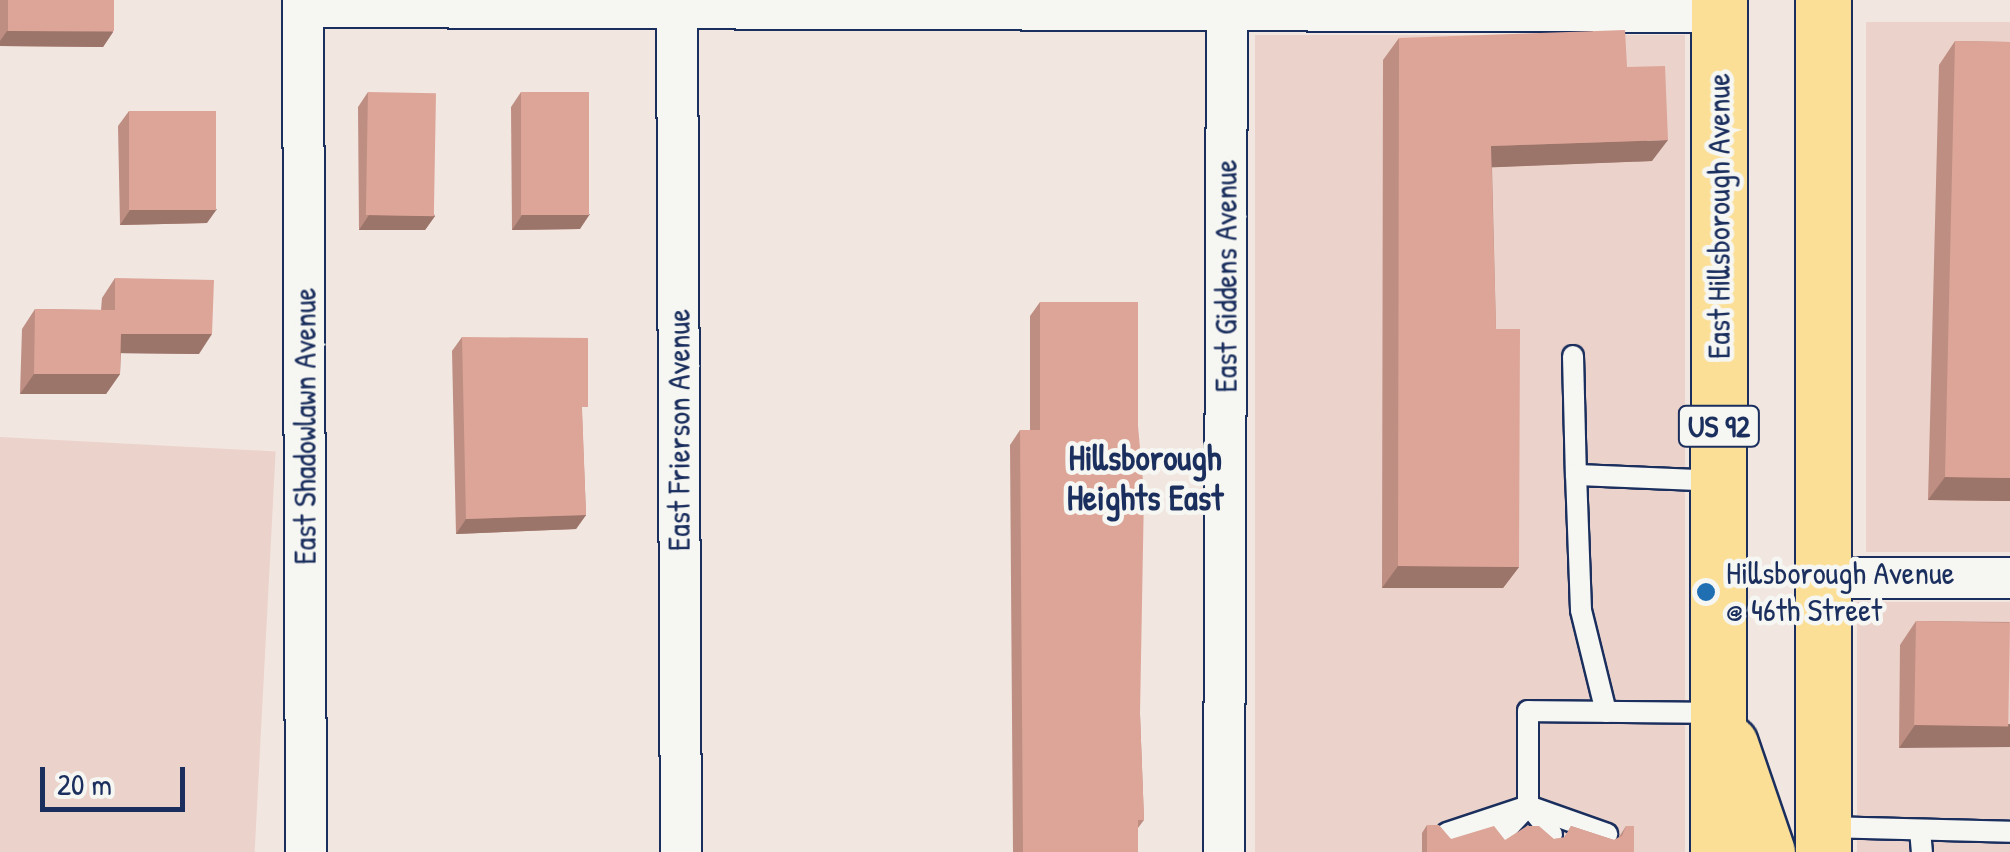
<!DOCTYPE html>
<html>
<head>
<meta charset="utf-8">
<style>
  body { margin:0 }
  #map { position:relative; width:2010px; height:852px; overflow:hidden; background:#f1e6e0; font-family:"Patrick Hand",sans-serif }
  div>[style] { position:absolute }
  .built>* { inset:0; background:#ebd2ca; transform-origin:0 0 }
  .roads { filter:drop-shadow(2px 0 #1b2f5e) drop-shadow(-2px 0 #1b2f5e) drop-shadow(0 2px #1b2f5e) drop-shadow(0 -2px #1b2f5e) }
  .lane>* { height:20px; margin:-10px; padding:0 10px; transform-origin:10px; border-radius:10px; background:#f6f6f2 }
  .street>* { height:40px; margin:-20px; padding:0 20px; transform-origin:20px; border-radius:20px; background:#f6f6f2 }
  .primary>* { height:55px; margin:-27.5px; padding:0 27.5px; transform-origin:27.5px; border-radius:27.5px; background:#fbdf96 }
  .wall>* { inset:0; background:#be8e83 }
  .shaded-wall>* { inset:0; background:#9b746a }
  .building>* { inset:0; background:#dda598; transform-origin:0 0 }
  .dots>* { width:28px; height:28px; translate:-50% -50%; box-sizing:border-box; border:5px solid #f6f6f2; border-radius:50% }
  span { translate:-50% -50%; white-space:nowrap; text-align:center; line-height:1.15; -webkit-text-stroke:9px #f6f6f2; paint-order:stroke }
  .shield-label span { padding:2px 8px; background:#f6f6f2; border:2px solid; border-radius:8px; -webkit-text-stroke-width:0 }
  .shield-label { font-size:30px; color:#1b2f5e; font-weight:700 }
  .street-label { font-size:32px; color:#1b2f5e }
  .poi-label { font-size:32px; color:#1b2f5e }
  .left { translate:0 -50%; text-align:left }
  .neighbourhood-label { font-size:35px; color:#1b2f5e; font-weight:700 }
  .scale { position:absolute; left:40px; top:767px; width:145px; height:45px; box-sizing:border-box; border:5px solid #1b2f5e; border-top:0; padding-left:12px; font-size:30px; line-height:35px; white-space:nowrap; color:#1b2f5e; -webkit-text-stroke:8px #f6f6f2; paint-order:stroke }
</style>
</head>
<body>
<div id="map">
  <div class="built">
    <i style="left:1866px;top:22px;width:144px;height:530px"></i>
    <i style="left:1255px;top:35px;width:430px;height:817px"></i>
    <i style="left:0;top:437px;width:276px;height:415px;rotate:3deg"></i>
    <i style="left:1857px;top:602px;width:153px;height:250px"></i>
  </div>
  <div class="roads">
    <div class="lane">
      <i style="left:1573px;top:356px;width:119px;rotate:88.6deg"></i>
      <i style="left:1606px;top:712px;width:105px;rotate:-103.8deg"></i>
      <i style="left:1581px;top:610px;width:135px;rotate:-92.1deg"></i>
      <i style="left:1576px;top:475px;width:141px;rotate:2.4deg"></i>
      <i style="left:1530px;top:807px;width:35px;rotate:51deg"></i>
      <i style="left:1825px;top:827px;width:185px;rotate:1.5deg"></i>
      <i style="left:1920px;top:830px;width:22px;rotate:85deg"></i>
      <i style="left:1447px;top:833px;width:85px;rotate:-18.4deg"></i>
      <i style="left:1528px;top:806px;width:84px;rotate:19.5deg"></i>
      <i style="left:1502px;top:834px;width:38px;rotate:-47deg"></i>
      <i style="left:1528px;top:806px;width:95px;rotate:-90deg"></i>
      <i style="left:1528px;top:711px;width:188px;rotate:0.6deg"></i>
    </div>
    <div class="street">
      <i style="left:303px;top:0;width:852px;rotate:89.8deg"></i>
      <i style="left:303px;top:7px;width:1417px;rotate:0.2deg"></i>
      <i style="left:677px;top:9px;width:843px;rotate:89.73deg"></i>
      <i style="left:1823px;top:578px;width:187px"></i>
      <i style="left:1224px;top:852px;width:852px;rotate:-89.8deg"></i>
    </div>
    <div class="primary">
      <i style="left:1823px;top:0;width:852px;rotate:90deg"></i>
      <i style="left:1730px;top:744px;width:114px;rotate:71.1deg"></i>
      <i style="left:1718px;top:852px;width:852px;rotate:-89.93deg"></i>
    </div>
  </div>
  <div class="wall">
    <i style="clip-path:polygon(0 0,114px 0,113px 32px,103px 47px,0 46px)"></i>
    <i style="clip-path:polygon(1399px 38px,1627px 67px,1652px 161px,1492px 167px,1496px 329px,1519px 567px,1503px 588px,1382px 588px,1383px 60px)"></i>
    <i style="clip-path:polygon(1955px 41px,2010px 42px,2010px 501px,1928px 500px,1939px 65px)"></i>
    <i style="clip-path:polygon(368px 92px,435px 216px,425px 230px,359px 230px,358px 107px)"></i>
    <i style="clip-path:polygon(521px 92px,580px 229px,512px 230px,511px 107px)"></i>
    <i style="clip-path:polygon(129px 111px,207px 223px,120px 225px,118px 126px)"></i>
    <i style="clip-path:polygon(115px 278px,199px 354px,121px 353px,120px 374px,106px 394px,20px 394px,22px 329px,35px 309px,101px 310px,102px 298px)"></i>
    <i style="clip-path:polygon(1040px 302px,1140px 714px,1144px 820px,1138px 828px,1138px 852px,1013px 852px,1010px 445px,1020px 430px,1030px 430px,1030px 316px)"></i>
    <i style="clip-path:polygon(462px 337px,582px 415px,586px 515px,576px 529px,456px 534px,452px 351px)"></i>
    <i style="clip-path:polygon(1916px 621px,2010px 622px,1899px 748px,1900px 645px)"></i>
    <i style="clip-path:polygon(1427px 825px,1451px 839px,1505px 840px,1554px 839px,1564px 838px,1571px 826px,1614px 840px,1619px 837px,1626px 826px,1634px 852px,1422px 852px,1422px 833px)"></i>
  </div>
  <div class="shaded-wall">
    <i style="clip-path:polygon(7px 31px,113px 32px,103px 47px,0 46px,0 41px)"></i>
    <i style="clip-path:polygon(1668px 140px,1652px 161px,1476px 168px,1491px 146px)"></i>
    <i style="clip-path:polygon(217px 209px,207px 223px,120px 225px,130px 210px)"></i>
    <i style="clip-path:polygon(590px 214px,580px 229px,512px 230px,522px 215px)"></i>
    <i style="clip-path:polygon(369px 215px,435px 216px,425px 230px,359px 230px)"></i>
    <i style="clip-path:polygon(121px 334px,212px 334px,199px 354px,107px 353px)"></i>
    <i style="clip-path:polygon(34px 374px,120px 374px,106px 394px,20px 394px)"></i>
    <i style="clip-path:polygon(1945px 477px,2010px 478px,2010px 501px,1928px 500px)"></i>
    <i style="clip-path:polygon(586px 515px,576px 529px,456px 534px,466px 519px)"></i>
    <i style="clip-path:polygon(1398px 566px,1519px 567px,1503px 588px,1382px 588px)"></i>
    <i style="clip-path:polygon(2010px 724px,2010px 747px,1899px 748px,1915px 725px)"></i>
  </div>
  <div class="building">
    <i style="left:8px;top:0;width:106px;height:31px"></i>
    <i style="clip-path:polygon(1625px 30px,1627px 67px,1665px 66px,1668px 140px,1491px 146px,1496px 329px,1520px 329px,1519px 567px,1398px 566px,1399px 38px)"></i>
    <i style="clip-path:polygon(1955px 41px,2010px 42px,2010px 478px,1945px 477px)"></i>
    <i style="left:368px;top:92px;width:68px;height:123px;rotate:1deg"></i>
    <i style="left:521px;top:92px;width:68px;height:123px"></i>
    <i style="left:129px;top:111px;width:87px;height:99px"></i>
    <i style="clip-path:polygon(115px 278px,214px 280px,212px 334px,121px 334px,120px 374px,34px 374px,35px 309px,115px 310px)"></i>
    <i style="clip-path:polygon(1040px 302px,1138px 302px,1138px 426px,1144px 492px,1140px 714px,1144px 820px,1138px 820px,1138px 852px,1023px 852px,1020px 430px,1040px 430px)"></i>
    <i style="clip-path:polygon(462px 337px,588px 338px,588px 407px,582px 407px,586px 515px,466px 519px)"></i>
    <i style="left:1916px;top:621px;width:94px;height:104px;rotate:1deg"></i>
    <i style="clip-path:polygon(1427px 825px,1439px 825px,1451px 839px,1494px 826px,1505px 840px,1527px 826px,1539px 826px,1554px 839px,1565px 837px,1571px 826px,1614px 840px,1622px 836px,1626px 826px,1634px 826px,1634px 852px,1427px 852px)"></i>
  </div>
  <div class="dots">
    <i style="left:1706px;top:592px;background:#1f6fb2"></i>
  </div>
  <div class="shield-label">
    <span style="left:1719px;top:426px">US 92</span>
  </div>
  <div class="street-label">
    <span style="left:1719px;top:216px;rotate:-90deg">East Hillsborough Avenue</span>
    <span style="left:1226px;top:276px;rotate:-90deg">East Giddens Avenue</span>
    <span style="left:305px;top:426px;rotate:-90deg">East Shadowlawn Avenue</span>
    <span style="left:679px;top:430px;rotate:-90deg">East Frierson Avenue</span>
  </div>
  <div class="poi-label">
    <span class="left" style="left:1726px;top:592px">Hillsborough Avenue<br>@ 46th Street</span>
  </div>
  <div class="neighbourhood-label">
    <span style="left:1145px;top:478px">Hillsborough<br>Heights East</span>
  </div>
  <div class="scale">20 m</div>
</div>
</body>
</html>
